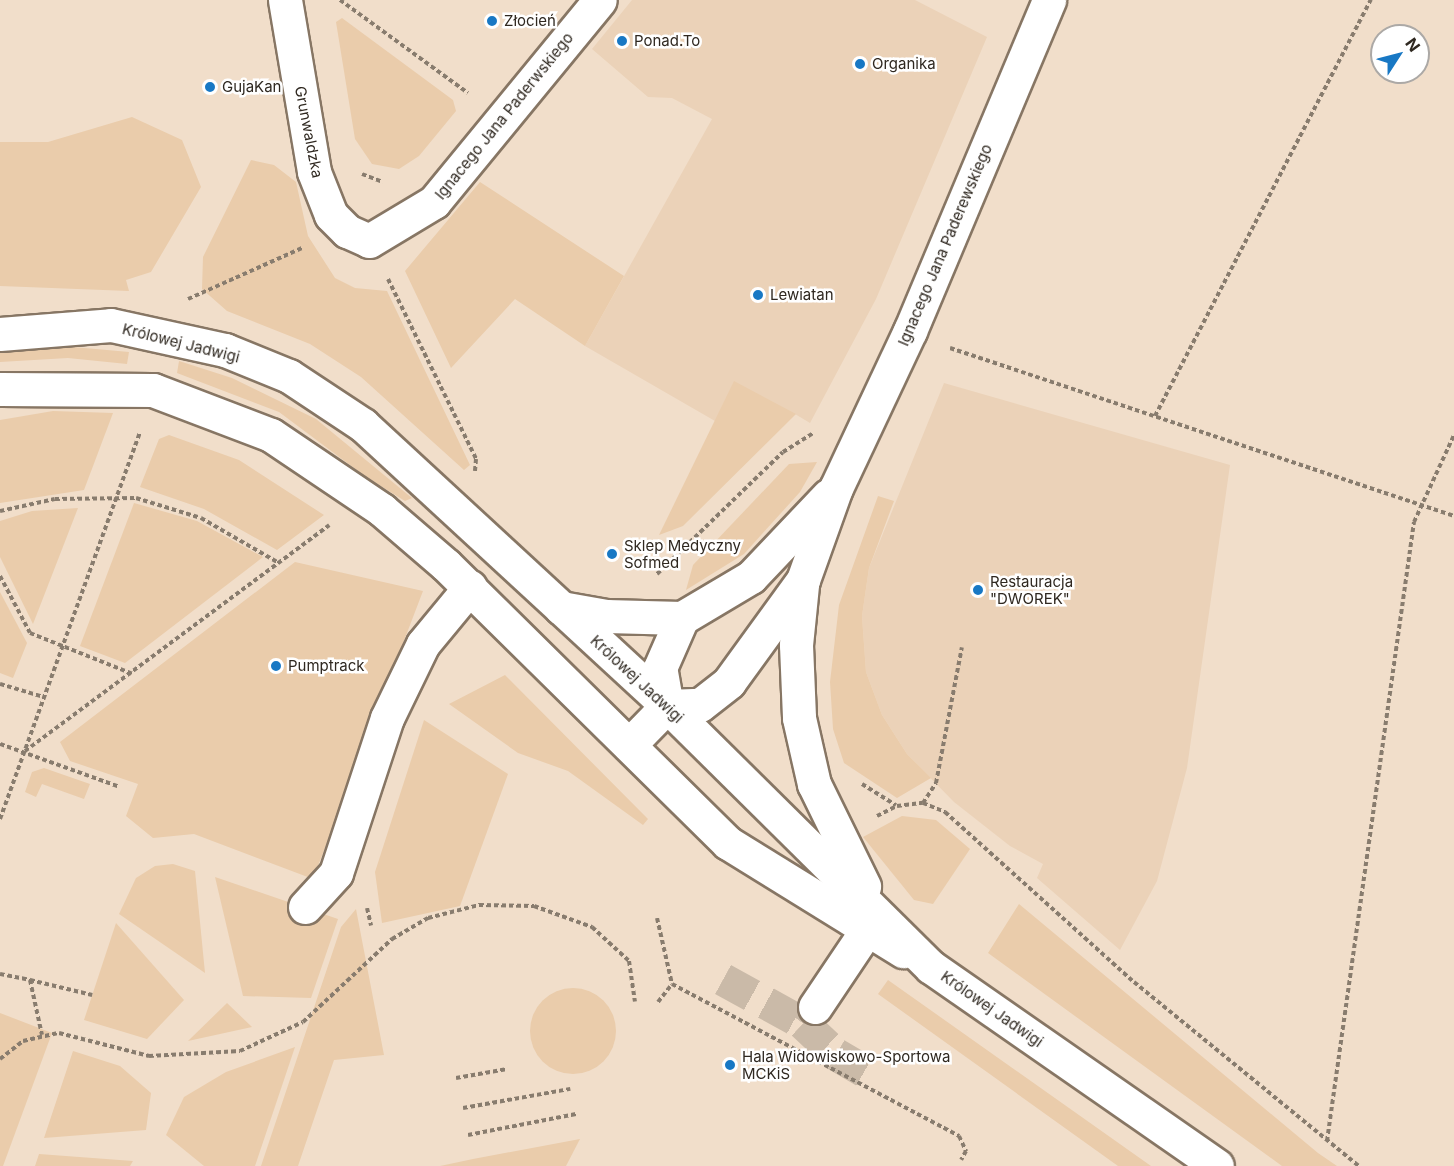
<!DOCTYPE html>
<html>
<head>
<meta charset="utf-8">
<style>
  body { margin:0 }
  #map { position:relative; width:1454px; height:1166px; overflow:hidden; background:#f1deca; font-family:Inter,sans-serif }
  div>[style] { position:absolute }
  .built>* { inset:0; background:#ebd2b8 }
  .green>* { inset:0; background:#eaccab }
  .round { border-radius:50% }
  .minor-tunnel>* { height:33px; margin-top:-16.5px; transform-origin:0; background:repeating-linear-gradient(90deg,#cabaa8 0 33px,transparent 0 49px) }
  .path>* { height:4px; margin-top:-2px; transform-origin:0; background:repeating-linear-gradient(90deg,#887c6e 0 4.5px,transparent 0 7.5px) }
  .roads { filter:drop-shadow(2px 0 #877664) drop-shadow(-2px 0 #877664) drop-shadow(0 2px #877664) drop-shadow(0 -2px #877664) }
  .minor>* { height:33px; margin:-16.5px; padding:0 16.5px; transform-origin:16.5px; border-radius:16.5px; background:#fff }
  .dots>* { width:16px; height:16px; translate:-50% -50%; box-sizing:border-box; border:3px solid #fff; border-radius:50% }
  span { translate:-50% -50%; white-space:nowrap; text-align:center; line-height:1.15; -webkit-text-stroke:5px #fff; paint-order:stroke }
  .poi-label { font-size:15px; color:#2f2820 }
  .left { translate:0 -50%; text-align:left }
  .street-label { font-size:15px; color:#2f2820 }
  .north { position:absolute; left:1370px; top:24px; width:60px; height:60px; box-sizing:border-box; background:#fff; border:2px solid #aca9a6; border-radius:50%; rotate:54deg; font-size:16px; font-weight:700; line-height:24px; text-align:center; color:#2f2820 }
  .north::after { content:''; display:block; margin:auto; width:21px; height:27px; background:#1878c4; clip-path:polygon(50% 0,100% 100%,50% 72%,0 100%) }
</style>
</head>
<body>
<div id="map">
  <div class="built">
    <i style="clip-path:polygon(632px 0,915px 0,987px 37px,876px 299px,810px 423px,795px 414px,715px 421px,585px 346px,712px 119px,672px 98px,648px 97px,592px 49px)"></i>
    <i style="clip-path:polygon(944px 383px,1230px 465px,1187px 768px,1157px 881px,1120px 950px,1037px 878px,1043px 864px,1010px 846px,954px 802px,907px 754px,882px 715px,866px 672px,862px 616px,869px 568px)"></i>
  </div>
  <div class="green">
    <i style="clip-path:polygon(342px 18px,453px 100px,456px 111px,419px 156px,399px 169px,372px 164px,355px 139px,336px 22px)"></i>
    <i style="clip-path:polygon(132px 117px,182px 140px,201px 187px,151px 272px,126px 280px,129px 291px,0 286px,0 142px,48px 142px)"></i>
    <i style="clip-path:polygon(251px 160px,274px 165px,296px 182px,308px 236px,335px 278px,355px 288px,387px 291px,470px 465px,464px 470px,361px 377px,310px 344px,227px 311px,202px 289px,203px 257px)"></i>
    <i style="clip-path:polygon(480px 182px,624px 276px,585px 346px,515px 299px,451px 368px,405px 271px)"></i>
    <i style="clip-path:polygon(60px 346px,96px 349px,129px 352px,127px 364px,68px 358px,0 362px,0 349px)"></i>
    <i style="clip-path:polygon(179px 361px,232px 378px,316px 419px,412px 498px,405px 501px,366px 477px,279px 412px,177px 373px)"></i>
    <i style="clip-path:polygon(734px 381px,796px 414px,683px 526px,659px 535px)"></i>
    <i style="clip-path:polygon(53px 411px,113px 413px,84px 490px,0 503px,0 420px)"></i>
    <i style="clip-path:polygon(169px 435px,239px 460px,324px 515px,277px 550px,204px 509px,140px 487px,159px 439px)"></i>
    <i style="clip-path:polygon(817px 462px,800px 492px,744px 554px,686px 590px,693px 565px,789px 464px)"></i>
    <i style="clip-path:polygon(878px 496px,894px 501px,869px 568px,862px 616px,866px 672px,882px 715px,907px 754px,931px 778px,897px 798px,844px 763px,833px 729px,830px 682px,839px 605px)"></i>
    <i style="clip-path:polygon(134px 503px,197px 521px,263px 557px,125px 663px,80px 646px)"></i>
    <i style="clip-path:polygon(78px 508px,33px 624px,0 557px,0 521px,32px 511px)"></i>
    <i style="clip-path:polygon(295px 562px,423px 591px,313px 879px,194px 834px,153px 838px,126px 816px,138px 784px,70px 761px,60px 742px)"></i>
    <i style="clip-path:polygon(0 592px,27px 643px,13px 678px,0 673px)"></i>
    <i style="clip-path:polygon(505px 675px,648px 819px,643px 825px,568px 771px,518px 753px,449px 704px)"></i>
    <i style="clip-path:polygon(424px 720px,508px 774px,460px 906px,382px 923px,375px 872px)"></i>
    <i style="clip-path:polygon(44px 768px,90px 784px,84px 799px,42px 784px,36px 797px,25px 792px,32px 772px)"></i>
    <i style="clip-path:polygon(902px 816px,936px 820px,970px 849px,933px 904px,914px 900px,863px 837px)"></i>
    <i style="clip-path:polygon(173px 864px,195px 871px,205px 973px,119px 914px,136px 878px,155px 866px)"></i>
    <i style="clip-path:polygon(215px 877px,338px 919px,311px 998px,243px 996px)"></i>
    <i style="clip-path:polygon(1019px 904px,1318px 1153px,1337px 1166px,1282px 1166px,988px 953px)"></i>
    <i style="clip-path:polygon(356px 909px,384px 1055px,334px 1060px,298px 1166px,261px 1166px,341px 927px)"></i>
    <i style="clip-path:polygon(116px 923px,184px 1000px,147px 1039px,84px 1020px)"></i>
    <i style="clip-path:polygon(888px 980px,929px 1009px,1151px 1166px,1118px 1166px,878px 994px)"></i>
    <i class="round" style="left:530px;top:988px;width:86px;height:86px"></i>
    <i style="clip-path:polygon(227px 1003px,252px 1027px,188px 1041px)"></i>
    <i style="clip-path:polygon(0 1013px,52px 1033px,3px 1166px,0 1166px)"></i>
    <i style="clip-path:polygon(295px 1047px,255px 1166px,204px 1166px,166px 1135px,184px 1097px,226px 1072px)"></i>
    <i style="clip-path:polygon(73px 1051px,120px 1066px,151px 1093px,146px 1130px,44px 1138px)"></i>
    <i style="clip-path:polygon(580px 1139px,566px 1166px,440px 1166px,473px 1159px)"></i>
    <i style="clip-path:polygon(39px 1154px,133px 1161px,130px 1166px,35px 1166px)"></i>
  </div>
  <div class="minor-tunnel">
    <i style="left:723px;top:979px;width:91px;rotate:28.8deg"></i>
    <i style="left:803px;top:1023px;width:20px;rotate:-53deg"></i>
    <i style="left:803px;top:1023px;width:45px;rotate:43.2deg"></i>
    <i style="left:836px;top:1054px;width:45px;rotate:30.5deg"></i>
  </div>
  <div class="path">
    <i style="left:340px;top:0;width:158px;rotate:36deg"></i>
    <i style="left:362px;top:174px;width:22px;rotate:21deg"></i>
    <i style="left:388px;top:279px;width:200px;rotate:63.9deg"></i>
    <i style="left:476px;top:459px;width:12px;rotate:95deg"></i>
    <i style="left:188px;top:299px;width:127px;rotate:-24.1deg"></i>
    <i style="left:950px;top:348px;width:531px;rotate:18.43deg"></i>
    <i style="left:1155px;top:416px;width:469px;rotate:-62.6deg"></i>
    <i style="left:0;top:511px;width:56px;rotate:-12.3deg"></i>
    <i style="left:55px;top:499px;width:81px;rotate:-0.7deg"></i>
    <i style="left:136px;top:498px;width:68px;rotate:17.1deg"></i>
    <i style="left:201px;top:518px;width:90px;rotate:30deg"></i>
    <i style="left:657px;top:574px;width:175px;rotate:-44.1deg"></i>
    <i style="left:783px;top:452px;width:36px;rotate:-32deg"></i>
    <i style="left:0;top:576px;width:64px;rotate:62.2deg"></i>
    <i style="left:30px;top:633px;width:111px;rotate:21.7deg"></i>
    <i style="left:0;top:684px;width:46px;rotate:16.5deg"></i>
    <i style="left:0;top:744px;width:127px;rotate:19.7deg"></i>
    <i style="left:25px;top:751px;width:379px;rotate:-36.6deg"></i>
    <i style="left:862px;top:784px;width:40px;rotate:32deg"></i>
    <i style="left:923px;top:803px;width:24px;rotate:-57deg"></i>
    <i style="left:936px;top:783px;width:138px;rotate:-79.2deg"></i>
    <i style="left:877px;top:816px;width:22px;rotate:-27deg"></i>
    <i style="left:897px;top:806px;width:26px;rotate:-7deg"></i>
    <i style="left:923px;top:803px;width:24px;rotate:22deg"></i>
    <i style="left:945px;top:812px;width:254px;rotate:42deg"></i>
    <i style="left:1134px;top:982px;width:291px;rotate:39.3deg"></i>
    <i style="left:0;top:819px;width:411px;rotate:-70.1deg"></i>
    <i style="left:367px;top:908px;width:18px;rotate:77deg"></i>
    <i style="left:657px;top:918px;width:68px;rotate:77.2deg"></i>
    <i style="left:0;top:974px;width:31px;rotate:11deg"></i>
    <i style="left:30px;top:980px;width:56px;rotate:77.7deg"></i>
    <i style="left:30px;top:980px;width:64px;rotate:13.6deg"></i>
    <i style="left:658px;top:1002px;width:23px;rotate:-52deg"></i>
    <i style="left:672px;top:984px;width:325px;rotate:27.9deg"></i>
    <i style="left:959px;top:1136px;width:17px;rotate:65deg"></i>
    <i style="left:966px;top:1151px;width:10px;rotate:119deg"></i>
    <i style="left:0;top:1059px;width:29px;rotate:-38deg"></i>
    <i style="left:23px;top:1041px;width:37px;rotate:-13deg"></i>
    <i style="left:59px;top:1033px;width:93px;rotate:14.3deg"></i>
    <i style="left:149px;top:1056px;width:91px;rotate:-3.1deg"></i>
    <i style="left:240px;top:1051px;width:69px;rotate:-24.7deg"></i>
    <i style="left:303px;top:1022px;width:122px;rotate:-43deg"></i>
    <i style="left:392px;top:939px;width:42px;rotate:-30.3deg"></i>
    <i style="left:428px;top:918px;width:53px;rotate:-14.3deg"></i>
    <i style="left:479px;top:905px;width:55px;rotate:1deg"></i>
    <i style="left:534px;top:906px;width:62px;rotate:19.9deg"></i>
    <i style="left:592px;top:927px;width:50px;rotate:42.6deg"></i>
    <i style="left:629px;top:961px;width:41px;rotate:81.7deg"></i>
    <i style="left:456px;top:1078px;width:52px;rotate:-10deg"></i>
    <i style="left:463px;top:1108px;width:109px;rotate:-10.1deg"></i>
    <i style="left:468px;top:1135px;width:110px;rotate:-11deg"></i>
    <i style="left:1327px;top:1141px;width:625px;rotate:-82deg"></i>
    <i style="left:1414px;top:522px;width:96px;rotate:-65.3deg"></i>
  </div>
  <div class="roads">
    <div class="minor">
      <i style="left:285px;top:0;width:174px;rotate:80.4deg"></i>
      <i style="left:314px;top:172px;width:46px;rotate:68.4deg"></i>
      <i style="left:331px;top:215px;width:23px;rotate:45deg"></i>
      <i style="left:347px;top:231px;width:24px;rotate:24deg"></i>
      <i style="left:369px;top:241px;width:76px;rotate:-31deg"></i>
      <i style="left:434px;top:202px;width:261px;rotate:-50.6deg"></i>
      <i style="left:0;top:334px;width:111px;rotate:-4.6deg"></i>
      <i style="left:111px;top:325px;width:117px;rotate:12.4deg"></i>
      <i style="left:225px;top:350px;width:69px;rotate:22.1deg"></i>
      <i style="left:289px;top:376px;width:89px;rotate:33.5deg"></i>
      <i style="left:363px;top:425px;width:414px;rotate:42.7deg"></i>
      <i style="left:667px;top:706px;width:371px;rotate:44.7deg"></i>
      <i style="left:931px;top:967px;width:348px;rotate:34.8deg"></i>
      <i style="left:0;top:389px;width:153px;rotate:0.4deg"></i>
      <i style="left:153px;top:390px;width:126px;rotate:20.9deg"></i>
      <i style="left:271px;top:435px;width:134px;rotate:34deg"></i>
      <i style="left:382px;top:510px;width:84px;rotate:40.7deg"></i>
      <i style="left:446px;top:565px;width:396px;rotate:44.6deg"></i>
      <i style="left:728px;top:843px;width:206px;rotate:31.7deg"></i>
      <i style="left:802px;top:585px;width:60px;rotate:95.7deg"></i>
      <i style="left:796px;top:645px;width:73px;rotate:87.6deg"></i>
      <i style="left:799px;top:718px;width:68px;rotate:77.2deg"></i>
      <i style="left:814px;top:784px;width:114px;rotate:63.9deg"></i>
      <i style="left:561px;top:608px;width:46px;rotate:10.1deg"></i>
      <i style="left:606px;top:616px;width:76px;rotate:1.5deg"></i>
      <i style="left:682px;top:618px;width:80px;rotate:-30.7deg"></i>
      <i style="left:751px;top:577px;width:112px;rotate:-46.5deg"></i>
      <i style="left:667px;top:706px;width:39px;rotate:-100deg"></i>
      <i style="left:660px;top:668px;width:55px;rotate:-66.3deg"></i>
      <i style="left:629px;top:745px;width:54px;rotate:-45.7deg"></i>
      <i style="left:667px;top:706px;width:33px;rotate:-2deg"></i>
      <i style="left:700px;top:705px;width:37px;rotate:-38deg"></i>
      <i style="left:729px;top:682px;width:126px;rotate:-54deg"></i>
      <i style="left:803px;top:580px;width:98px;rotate:-70.3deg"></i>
      <i style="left:836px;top:488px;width:174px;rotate:-64.8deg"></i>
      <i style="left:910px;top:331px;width:359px;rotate:-67.2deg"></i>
      <i style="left:305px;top:907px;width:46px;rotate:-47.6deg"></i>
      <i style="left:336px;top:873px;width:163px;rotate:-71.8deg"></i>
      <i style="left:387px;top:718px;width:82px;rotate:-64.1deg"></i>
      <i style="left:423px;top:644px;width:74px;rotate:-50.5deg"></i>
      <i style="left:815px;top:1007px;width:92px;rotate:-56.1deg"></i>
    </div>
  </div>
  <div class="dots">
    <i style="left:492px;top:21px;background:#1878c4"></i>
    <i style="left:622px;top:41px;background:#1878c4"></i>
    <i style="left:860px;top:64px;background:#1878c4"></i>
    <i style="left:210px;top:87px;background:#1878c4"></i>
    <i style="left:758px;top:295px;background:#1878c4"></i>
    <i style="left:612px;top:554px;background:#1878c4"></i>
    <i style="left:978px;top:590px;background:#1878c4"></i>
    <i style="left:276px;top:666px;background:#1878c4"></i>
    <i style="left:730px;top:1065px;background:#1878c4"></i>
  </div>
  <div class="poi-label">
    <span class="left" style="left:504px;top:21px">Złocień</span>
    <span class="left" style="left:634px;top:41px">Ponad.To</span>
    <span class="left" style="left:872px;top:64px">Organika</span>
    <span class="left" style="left:222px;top:87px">GujaKan</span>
    <span class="left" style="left:770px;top:295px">Lewiatan</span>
    <span class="left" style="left:624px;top:554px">Sklep Medyczny<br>Sofmed</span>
    <span class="left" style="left:990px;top:590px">Restauracja<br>"DWOREK"</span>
    <span class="left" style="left:288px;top:666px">Pumptrack</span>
    <span class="left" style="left:742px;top:1065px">Hala Widowiskowo-Sportowa<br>MCKiS</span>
  </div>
  <div class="street-label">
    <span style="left:504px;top:116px;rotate:-51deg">Ignacego Jana Paderwskiego</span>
    <span style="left:309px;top:132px;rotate:79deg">Grunwaldzka</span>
    <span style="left:945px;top:245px;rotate:-67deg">Ignacego Jana Paderewskiego</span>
    <span style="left:181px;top:343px;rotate:14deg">Królowej Jadwigi</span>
    <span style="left:637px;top:679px;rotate:43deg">Królowej Jadwigi</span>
    <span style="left:992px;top:1009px;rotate:35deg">Królowej Jadwigi</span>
  </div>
  <div class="north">N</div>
</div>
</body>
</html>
